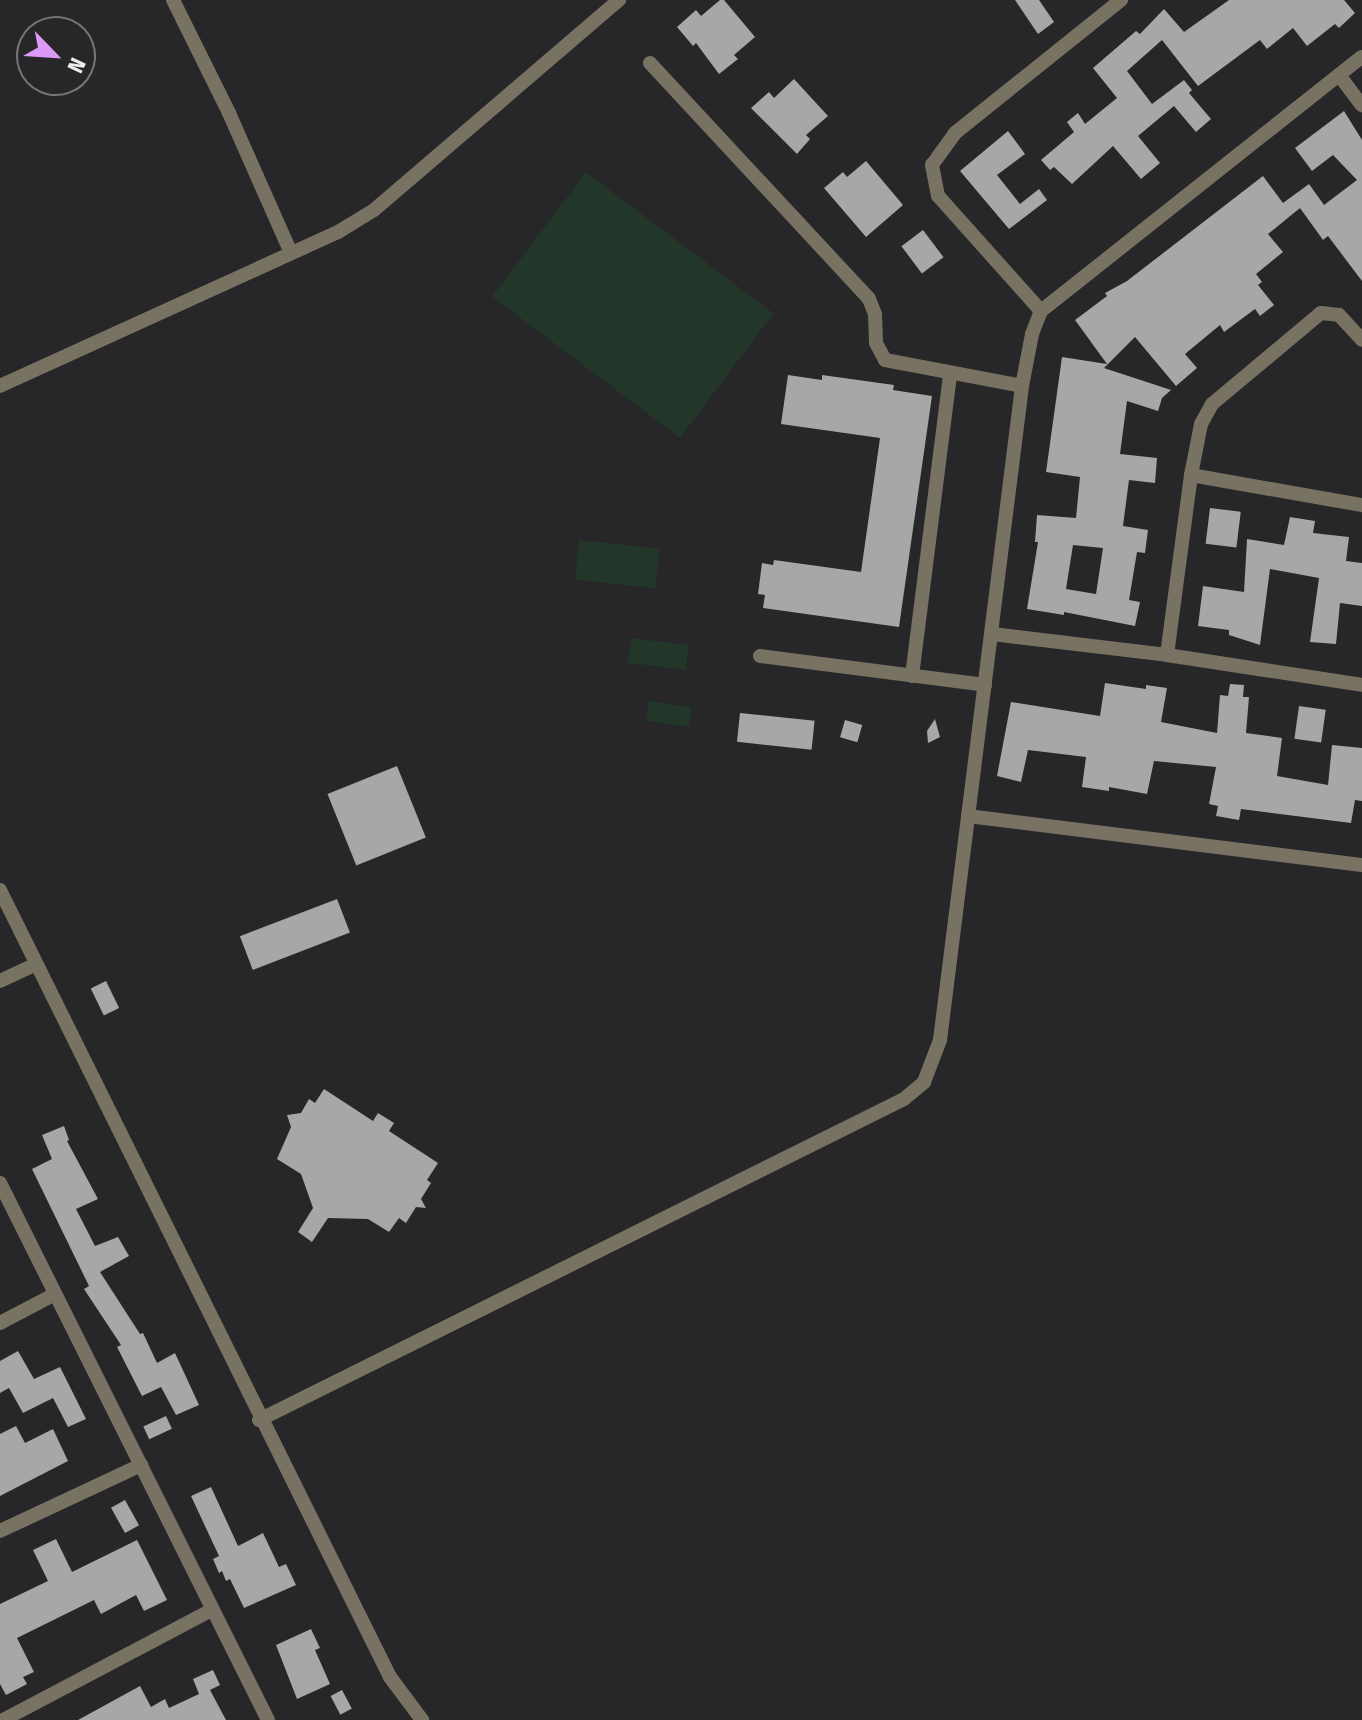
<!DOCTYPE html>
<html>
<head>
<meta charset="utf-8">
<style>
  body { margin:0 }
  #map { position:relative; width:1362px; height:1720px; overflow:hidden; background:#272628; font-family:"Fira Sans Condensed",sans-serif }
  div>[style] { position:absolute }
  .green>* { inset:0; background:#223629; transform-origin:0 0 }
  .building>* { inset:0; background:#a7a6a8; transform-origin:0 0 }
  .minor>* { height:14px; margin:-7px; padding:0 7px; transform-origin:7px; border-radius:7px; background:#787263 }
  span { translate:-50% -50%; white-space:nowrap; text-align:center; line-height:1.15; -webkit-text-stroke:8px #272628; paint-order:stroke }
  .north { position:absolute; left:16px; top:16px; width:80px; height:80px; box-sizing:border-box; background:#272628; border:2px solid #767577; border-radius:50%; rotate:115deg; font-size:22px; font-weight:700; line-height:32px; text-align:center; color:#edeced }
  .north::after { content:''; display:block; margin:auto; width:28px; height:36px; background:#db9af6; clip-path:polygon(50% 0,100% 100%,50% 72%,0 100%) }
</style>
</head>
<body>
<div id="map">
  <div class="green">
    <i style="left:586px;top:172px;width:235px;height:156px;rotate:37deg"></i>
    <i style="left:579px;top:540px;width:81px;height:40px;rotate:6deg"></i>
    <i style="left:631px;top:638px;width:58px;height:25px;rotate:7deg"></i>
    <i style="left:649px;top:701px;width:43px;height:20px;rotate:8deg"></i>
  </div>
  <div class="building">
    <i style="clip-path:polygon(720px 0,724px 0,755px 37px,734px 55px,738px 59px,719px 74px,696px 43px,693px 46px,677px 27px,696px 10px,701px 16px)"></i>
    <i style="clip-path:polygon(1015px 0,1039px 0,1054px 22px,1038px 34px)"></i>
    <i style="clip-path:polygon(1229px 0,1344px 0,1355px 13px,1339px 28px,1335px 24px,1307px 46px,1293px 28px,1267px 49px,1260px 40px,1198px 86px,1162px 40px,1127px 71px,1152px 104px,1184px 80px,1192px 90px,1189px 93px,1211px 119px,1196px 132px,1174px 106px,1138px 136px,1160px 163px,1141px 179px,1113px 146px,1072px 184px,1054px 167px,1050px 170px,1041px 160px,1074px 132px,1067px 122px,1078px 113px,1085px 124px,1117px 98px,1093px 68px,1136px 31px,1140px 34px,1164px 9px,1184px 32px)"></i>
    <i style="clip-path:polygon(794px 79px,828px 116px,806px 135px,810px 139px,797px 154px,751px 108px,769px 92px,774px 98px)"></i>
    <i style="clip-path:polygon(evenodd,1344px 111px,1362px 140px,1362px 281px,1328px 236px,1323px 240px,1300px 208px,1268px 234px,1283px 252px,1256px 274px,1262px 282px,1258px 285px,1274px 305px,1260px 316px,1255px 309px,1224px 332px,1220px 325px,1185px 354px,1197px 368px,1176px 386px,1135px 337px,1104px 368px,1171px 390px,1162px 398px,1158px 411px,1127px 401px,1120px 454px,1157px 458px,1155px 483px,1129px 480px,1123px 526px,1148px 530px,1145px 553px,1137px 552px,1129px 600px,1140px 602px,1135px 626px,1064px 612px,1064px 615px,1027px 609px,1038px 542px,1035px 542px,1037px 515px,1076px 518px,1080px 477px,1046px 472px,1062px 357px,1107px 364px,1075px 320px,1107px 296px,1105px 293px,1127px 281px,1263px 176px,1283px 203px,1309px 184px,1324px 205px,1357px 180px,1333px 155px,1312px 171px,1295px 148px,1344px 111px,1073px 545px,1103px 548px,1096px 594px,1066px 589px,1073px 545px)"></i>
    <i style="clip-path:polygon(1008px 131px,1025px 154px,997px 175px,1020px 204px,1039px 189px,1047px 200px,1009px 229px,960px 171px)"></i>
    <i style="clip-path:polygon(866px 161px,903px 205px,866px 237px,824px 188px,843px 172px,847px 177px)"></i>
    <i style="left:923px;top:230px;width:34px;height:27px;rotate:53deg"></i>
    <i style="clip-path:polygon(788px 375px,822px 380px,822px 375px,894px 385px,893px 390px,932px 396px,899px 627px,763px 608px,765px 595px,758px 594px,762px 563px,773px 565px,774px 560px,861px 572px,880px 438px,781px 424px)"></i>
    <i style="left:1210px;top:508px;width:31px;height:36px;rotate:7deg"></i>
    <i style="clip-path:polygon(1290px 517px,1315px 521px,1313px 533px,1349px 537px,1346px 561px,1362px 563px,1362px 606px,1340px 603px,1336px 644px,1310px 642px,1319px 578px,1270px 569px,1260px 645px,1229px 635px,1229px 630px,1198px 626px,1203px 586px,1244px 592px,1247px 539px,1284px 545px)"></i>
    <i style="clip-path:polygon(1105px 683px,1146px 689px,1146px 685px,1167px 688px,1161px 722px,1217px 733px,1220px 695px,1228px 696px,1230px 684px,1244px 685px,1243px 697px,1249px 697px,1246px 733px,1282px 738px,1277px 776px,1328px 785px,1332px 745px,1362px 748px,1362px 801px,1355px 800px,1351px 823px,1241px 809px,1239px 820px,1216px 816px,1218px 806px,1209px 804px,1216px 767px,1154px 761px,1147px 794px,1109px 787px,1109px 791px,1082px 787px,1086px 757px,1028px 750px,1021px 782px,997px 776px,1011px 702px,1100px 716px)"></i>
    <i style="left:1299px;top:706px;width:27px;height:33px;rotate:8deg"></i>
    <i style="left:740px;top:713px;width:75px;height:29px;rotate:6deg"></i>
    <i style="clip-path:polygon(935px 719px,940px 737px,928px 743px,927px 731px)"></i>
    <i style="left:845px;top:720px;width:18px;height:18px;rotate:16deg"></i>
    <i style="left:397px;top:766px;width:77px;height:75px;rotate:68deg"></i>
    <i style="left:337px;top:899px;width:36px;height:104px;rotate:69deg"></i>
    <i style="left:106px;top:981px;width:30px;height:17px;rotate:64deg"></i>
    <i style="clip-path:polygon(324px 1089px,373px 1121px,378px 1113px,394px 1123px,389px 1131px,438px 1163px,427px 1180px,431px 1183px,421px 1199px,426px 1208px,416px 1207px,406px 1223px,399px 1218px,389px 1232px,368px 1219px,328px 1218px,312px 1242px,298px 1232px,313px 1208px,301px 1174px,277px 1159px,291px 1127px,287px 1115px,301px 1113px,309px 1099px,315px 1103px)"></i>
    <i style="clip-path:polygon(64px 1126px,69px 1140px,67px 1141px,98px 1199px,76px 1209px,95px 1246px,118px 1237px,129px 1256px,100px 1272px,140px 1334px,143px 1333px,157px 1363px,175px 1353px,199px 1405px,176px 1415px,161px 1387px,142px 1396px,117px 1347px,121px 1345px,84px 1289px,89px 1286px,32px 1169px,52px 1159px,42px 1135px)"></i>
    <i style="clip-path:polygon(18px 1351px,34px 1379px,60px 1367px,86px 1419px,68px 1427px,53px 1398px,23px 1413px,9px 1388px,0 1393px,0 1361px)"></i>
    <i style="left:166px;top:1416px;width:14px;height:25px;rotate:65deg"></i>
    <i style="clip-path:polygon(16px 1426px,25px 1443px,53px 1429px,68px 1461px,0 1496px,0 1434px)"></i>
    <i style="clip-path:polygon(211px 1487px,238px 1546px,263px 1533px,279px 1567px,286px 1564px,296px 1585px,244px 1608px,230px 1579px,226px 1581px,222px 1571px,219px 1573px,213px 1559px,219px 1556px,191px 1496px)"></i>
    <i style="left:125px;top:1500px;width:29px;height:16px;rotate:61deg"></i>
    <i style="clip-path:polygon(56px 1539px,72px 1572px,137px 1540px,167px 1600px,144px 1611px,136px 1595px,101px 1614px,94px 1600px,17px 1638px,34px 1672px,23px 1677px,27px 1684px,6px 1695px,0 1684px,0 1604px,48px 1581px,33px 1550px)"></i>
    <i style="clip-path:polygon(311px 1629px,320px 1648px,315px 1650px,330px 1684px,297px 1699px,276px 1645px)"></i>
    <i style="clip-path:polygon(213px 1670px,220px 1685px,210px 1690px,226px 1720px,78px 1720px,140px 1686px,151px 1707px,165px 1699px,169px 1708px,199px 1694px,193px 1679px)"></i>
    <i style="left:342px;top:1690px;width:21px;height:13px;rotate:62deg"></i>
  </div>
  <div class="minor">
    <i style="left:173px;top:0;width:126px;rotate:63.6deg"></i>
    <i style="left:229px;top:113px;width:153px;rotate:66.1deg"></i>
    <i style="left:650px;top:63px;width:322px;rotate:47.1deg"></i>
    <i style="left:869px;top:299px;width:16px;rotate:68deg"></i>
    <i style="left:875px;top:314px;width:29px;rotate:88deg"></i>
    <i style="left:876px;top:343px;width:19px;rotate:62deg"></i>
    <i style="left:885px;top:360px;width:139px;rotate:10.7deg"></i>
    <i style="left:1339px;top:75px;width:38px;rotate:53deg"></i>
    <i style="left:1041px;top:311px;width:154px;rotate:-131.8deg"></i>
    <i style="left:938px;top:196px;width:32px;rotate:-101deg"></i>
    <i style="left:932px;top:165px;width:39px;rotate:-54deg"></i>
    <i style="left:955px;top:133px;width:213px;rotate:-38.7deg"></i>
    <i style="left:0;top:386px;width:371px;rotate:-24.5deg"></i>
    <i style="left:338px;top:232px;width:42px;rotate:-31.4deg"></i>
    <i style="left:374px;top:210px;width:323px;rotate:-40.6deg"></i>
    <i style="left:1191px;top:475px;width:174px;rotate:10deg"></i>
    <i style="left:992px;top:634px;width:176px;rotate:6.8deg"></i>
    <i style="left:1167px;top:655px;width:197px;rotate:8.7deg"></i>
    <i style="left:1167px;top:655px;width:182px;rotate:-82.4deg"></i>
    <i style="left:1191px;top:475px;width:52px;rotate:-78.9deg"></i>
    <i style="left:1201px;top:424px;width:23px;rotate:-61deg"></i>
    <i style="left:1212px;top:404px;width:142px;rotate:-39.9deg"></i>
    <i style="left:1321px;top:313px;width:18px;rotate:6deg"></i>
    <i style="left:1339px;top:315px;width:34px;rotate:47deg"></i>
    <i style="left:760px;top:656px;width:227px;rotate:7.3deg"></i>
    <i style="left:912px;top:676px;width:304px;rotate:-82.8deg"></i>
    <i style="left:968px;top:816px;width:397px;rotate:7.1deg"></i>
    <i style="left:0;top:890px;width:878px;rotate:63.64deg"></i>
    <i style="left:390px;top:1677px;width:54px;rotate:53.3deg"></i>
    <i style="left:0;top:981px;width:38px;rotate:-25deg"></i>
    <i style="left:0;top:1183px;width:600px;rotate:63.48deg"></i>
    <i style="left:0;top:1323px;width:62px;rotate:-27.8deg"></i>
    <i style="left:259px;top:1420px;width:720px;rotate:-26.46deg"></i>
    <i style="left:904px;top:1099px;width:26px;rotate:-40deg"></i>
    <i style="left:924px;top:1082px;width:45px;rotate:-69.1deg"></i>
    <i style="left:940px;top:1040px;width:659px;rotate:-82.85deg"></i>
    <i style="left:1022px;top:386px;width:53px;rotate:-79.1deg"></i>
    <i style="left:1032px;top:334px;width:25px;rotate:-69deg"></i>
    <i style="left:1041px;top:311px;width:409px;rotate:-38.4deg"></i>
    <i style="left:0;top:1531px;width:156px;rotate:-25.1deg"></i>
    <i style="left:3px;top:1720px;width:234px;rotate:-27.8deg"></i>
  </div>
  <div class="north">N</div>
</div>
</body>
</html>
